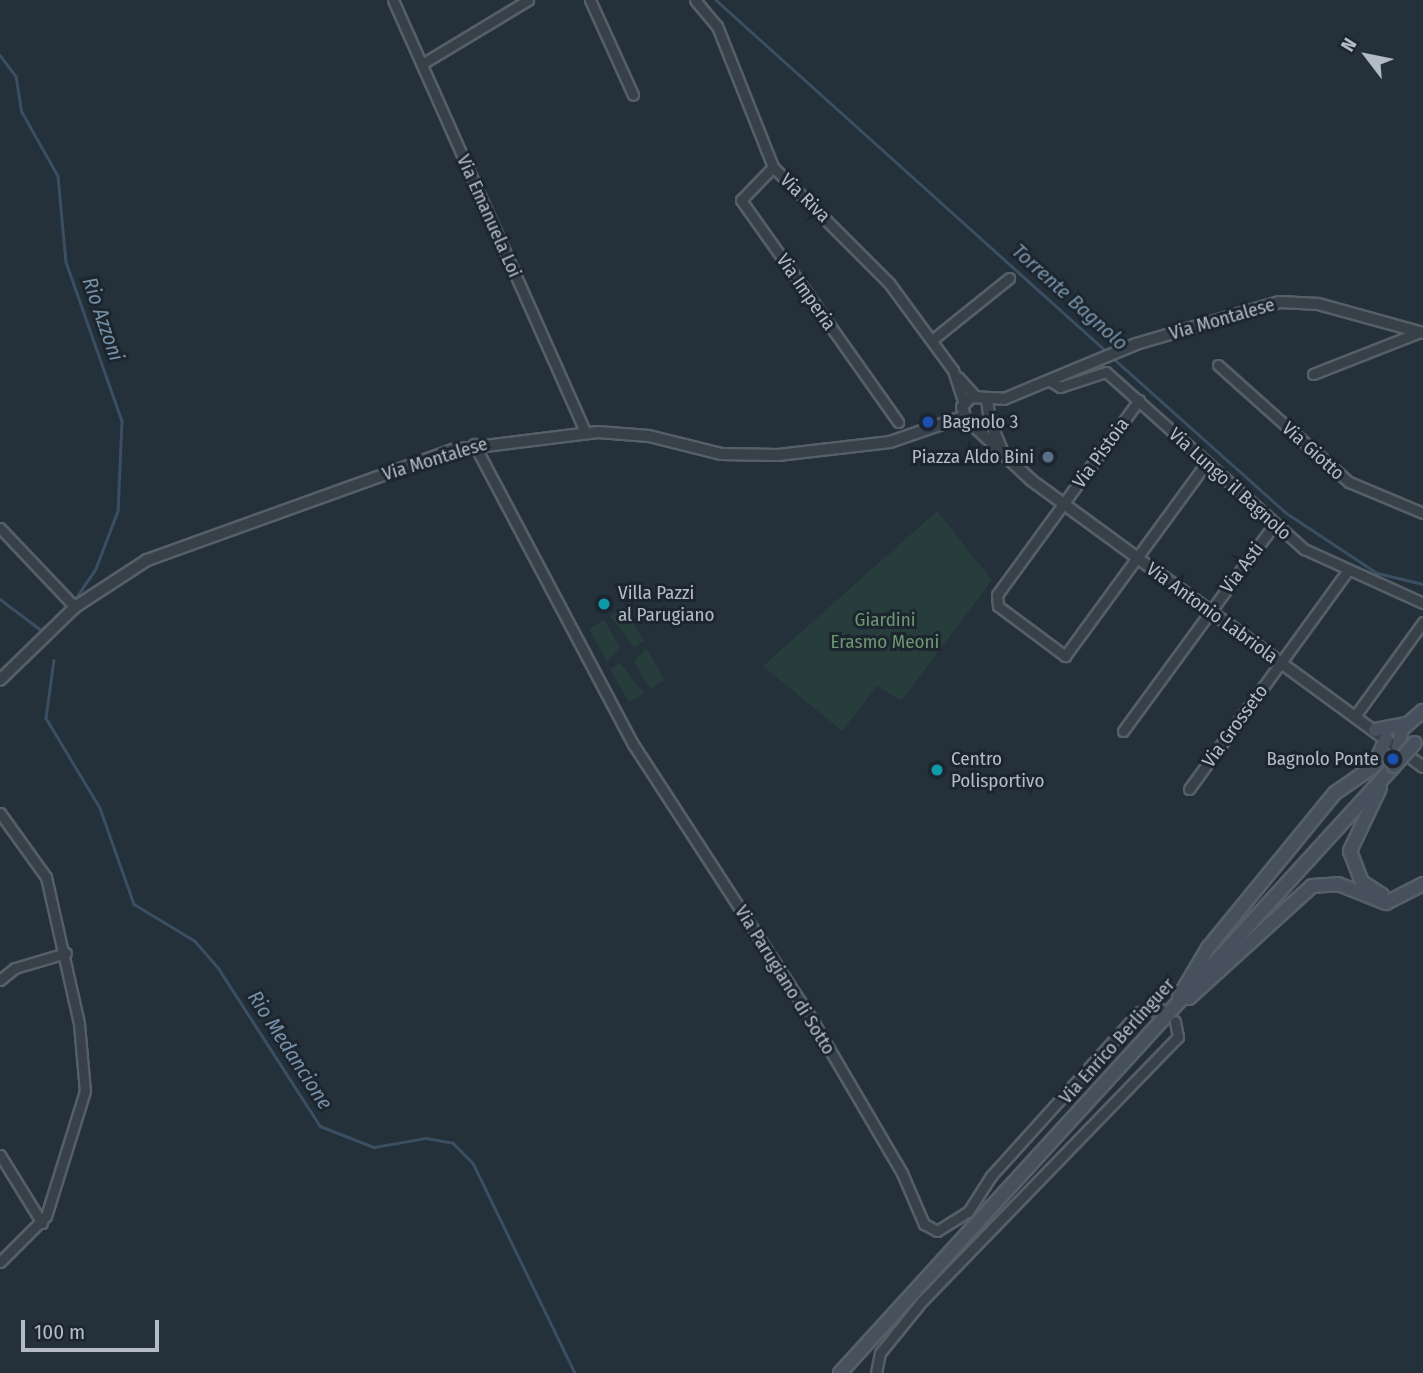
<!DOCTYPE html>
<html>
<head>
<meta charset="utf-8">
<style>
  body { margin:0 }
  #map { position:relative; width:1423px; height:1373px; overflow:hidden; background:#24303a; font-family:"Fira Sans Condensed",sans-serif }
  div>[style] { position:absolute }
  .green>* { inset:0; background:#273d3c }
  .stream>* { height:2.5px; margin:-1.25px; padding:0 1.25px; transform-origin:1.25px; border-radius:1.25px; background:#3b4f62 }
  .roads { filter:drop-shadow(2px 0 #565f68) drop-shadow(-2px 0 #565f68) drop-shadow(0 2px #565f68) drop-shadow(0 -2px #565f68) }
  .minor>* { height:9px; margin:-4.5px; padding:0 4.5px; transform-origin:4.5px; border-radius:4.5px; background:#38414a }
  .tertiary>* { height:10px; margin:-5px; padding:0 5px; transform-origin:5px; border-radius:5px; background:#38414a }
  .secondary>* { height:12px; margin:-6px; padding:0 6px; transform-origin:6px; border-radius:6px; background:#46515d }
  .bridges { filter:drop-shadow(2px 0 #565f68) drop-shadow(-2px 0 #565f68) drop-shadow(0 2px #565f68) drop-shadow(0 -2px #565f68) }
  .secondary-bridge>* { height:12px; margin:-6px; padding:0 6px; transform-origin:6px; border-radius:6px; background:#46515d }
  .dots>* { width:19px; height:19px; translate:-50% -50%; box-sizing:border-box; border:4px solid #1d262f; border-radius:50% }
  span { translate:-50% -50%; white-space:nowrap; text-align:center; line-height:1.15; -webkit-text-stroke:6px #1d262f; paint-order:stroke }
  .street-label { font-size:19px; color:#b3bcc6 }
  .poi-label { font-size:19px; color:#b3bcc6 }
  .left { translate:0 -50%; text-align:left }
  .right { translate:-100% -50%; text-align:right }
  .park-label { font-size:19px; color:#6c9571 }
  .water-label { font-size:21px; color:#7690a7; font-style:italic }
  .north { position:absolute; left:1332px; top:21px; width:70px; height:70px; -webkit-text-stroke:5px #1d262f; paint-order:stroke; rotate:302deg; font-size:19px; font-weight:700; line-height:28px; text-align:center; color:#b3bcc6 }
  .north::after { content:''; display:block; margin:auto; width:24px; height:32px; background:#b3bcc6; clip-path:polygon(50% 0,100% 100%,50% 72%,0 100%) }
  .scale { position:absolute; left:21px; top:1320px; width:138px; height:32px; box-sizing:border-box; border:4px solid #b3bcc6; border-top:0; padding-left:9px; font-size:21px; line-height:24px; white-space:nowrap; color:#b3bcc6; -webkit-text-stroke:5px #1d262f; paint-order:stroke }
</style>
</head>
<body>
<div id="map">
  <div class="green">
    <i style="clip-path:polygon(937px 511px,992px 580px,901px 701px,877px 686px,842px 731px,763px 666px)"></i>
    <i style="clip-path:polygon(625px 608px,644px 641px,634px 647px,610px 616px)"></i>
    <i style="clip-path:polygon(604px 620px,620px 648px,607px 662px,589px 629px)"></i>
    <i style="clip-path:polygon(646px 648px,665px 680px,650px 689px,634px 662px)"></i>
    <i style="clip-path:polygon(620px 663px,644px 693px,629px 702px,610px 669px)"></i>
  </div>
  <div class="stream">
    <i style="left:716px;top:0;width:525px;rotate:41.99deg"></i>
    <i style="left:0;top:55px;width:26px;rotate:53deg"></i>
    <i style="left:16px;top:76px;width:36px;rotate:81deg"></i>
    <i style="left:22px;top:112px;width:73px;rotate:60.6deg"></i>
    <i style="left:58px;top:176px;width:86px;rotate:84.7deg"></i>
    <i style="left:66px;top:262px;width:169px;rotate:70.6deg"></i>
    <i style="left:122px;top:421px;width:90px;rotate:92.5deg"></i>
    <i style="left:118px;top:511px;width:62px;rotate:110.8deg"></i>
    <i style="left:96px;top:569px;width:34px;rotate:124deg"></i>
    <i style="left:1113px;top:358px;width:231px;rotate:41.8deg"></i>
    <i style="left:1285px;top:512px;width:110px;rotate:33.5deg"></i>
    <i style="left:1377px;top:573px;width:47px;rotate:13.4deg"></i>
    <i style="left:0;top:599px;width:51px;rotate:37.1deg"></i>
    <i style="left:41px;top:630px;width:30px;rotate:-41deg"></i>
    <i style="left:54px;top:660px;width:59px;rotate:97.9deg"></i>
    <i style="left:46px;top:718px;width:105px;rotate:59deg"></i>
    <i style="left:100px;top:808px;width:102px;rotate:70.5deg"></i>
    <i style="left:134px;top:904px;width:71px;rotate:31.2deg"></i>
    <i style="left:195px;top:941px;width:37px;rotate:49deg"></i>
    <i style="left:219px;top:969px;width:187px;rotate:57.2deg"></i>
    <i style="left:320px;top:1126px;width:58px;rotate:21.3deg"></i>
    <i style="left:374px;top:1147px;width:53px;rotate:-9.8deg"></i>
    <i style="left:426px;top:1138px;width:27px;rotate:10deg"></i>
    <i style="left:453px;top:1143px;width:28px;rotate:45deg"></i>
    <i style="left:473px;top:1163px;width:233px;rotate:64.1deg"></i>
  </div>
  <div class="roads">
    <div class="minor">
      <i style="left:393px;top:0;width:473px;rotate:66deg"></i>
      <i style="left:590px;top:0;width:104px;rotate:65.6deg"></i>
      <i style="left:695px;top:0;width:34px;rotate:50deg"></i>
      <i style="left:717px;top:26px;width:152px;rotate:68.3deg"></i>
      <i style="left:773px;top:167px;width:164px;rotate:45deg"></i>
      <i style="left:889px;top:283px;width:108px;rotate:53.7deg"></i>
      <i style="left:953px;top:370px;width:36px;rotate:72deg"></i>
      <i style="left:422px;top:64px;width:124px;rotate:-31.1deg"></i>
      <i style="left:773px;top:167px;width:46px;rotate:134.1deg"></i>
      <i style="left:741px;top:200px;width:272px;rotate:54.7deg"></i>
      <i style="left:932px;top:340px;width:99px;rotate:-38.8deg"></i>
      <i style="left:1218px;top:365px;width:176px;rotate:41.8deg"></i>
      <i style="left:1349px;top:482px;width:80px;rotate:22.7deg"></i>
      <i style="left:1313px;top:374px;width:115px;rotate:-21.4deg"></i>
      <i style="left:958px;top:377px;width:25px;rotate:48deg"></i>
      <i style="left:1050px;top:381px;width:12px;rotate:31deg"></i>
      <i style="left:1060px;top:387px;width:48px;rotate:-18.1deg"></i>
      <i style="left:1106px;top:372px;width:266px;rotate:41.8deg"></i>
      <i style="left:1304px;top:549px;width:131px;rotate:24.4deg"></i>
      <i style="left:1139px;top:400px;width:241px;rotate:126.1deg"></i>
      <i style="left:997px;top:595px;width:11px;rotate:85deg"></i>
      <i style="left:998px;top:606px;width:84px;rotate:36.7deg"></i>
      <i style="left:1065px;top:656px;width:237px;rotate:-53.8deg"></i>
      <i style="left:474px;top:444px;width:340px;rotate:62.1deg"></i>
      <i style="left:633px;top:744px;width:333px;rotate:57deg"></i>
      <i style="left:814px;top:1023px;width:174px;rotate:59.6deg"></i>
      <i style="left:902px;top:1173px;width:56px;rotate:66.7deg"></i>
      <i style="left:924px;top:1224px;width:15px;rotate:28deg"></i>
      <i style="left:937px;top:1231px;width:36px;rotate:-32deg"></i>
      <i style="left:968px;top:1212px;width:43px;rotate:-57.4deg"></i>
      <i style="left:991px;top:1176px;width:221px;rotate:-47.9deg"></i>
      <i style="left:1139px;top:1012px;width:22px;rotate:-8deg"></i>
      <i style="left:0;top:528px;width:109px;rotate:46.5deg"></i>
      <i style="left:1355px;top:716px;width:116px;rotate:-54.1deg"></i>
      <i style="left:1123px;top:731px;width:255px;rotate:-53.8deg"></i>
      <i style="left:1189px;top:789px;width:267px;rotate:-54deg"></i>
      <i style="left:0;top:813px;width:79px;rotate:54.3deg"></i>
      <i style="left:46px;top:877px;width:151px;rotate:77.3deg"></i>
      <i style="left:79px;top:1024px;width:67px;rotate:84.9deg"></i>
      <i style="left:85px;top:1091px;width:131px;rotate:107.3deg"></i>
      <i style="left:46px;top:1216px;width:65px;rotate:135deg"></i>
      <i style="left:0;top:980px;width:19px;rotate:-39deg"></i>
      <i style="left:15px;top:968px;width:53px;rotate:-16.4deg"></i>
      <i style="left:0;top:1155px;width:80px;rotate:58.3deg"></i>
      <i style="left:876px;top:1373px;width:20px;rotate:-79deg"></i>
      <i style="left:880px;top:1353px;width:67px;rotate:-51.1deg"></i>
      <i style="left:922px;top:1301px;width:368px;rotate:-45.9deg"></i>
      <i style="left:1178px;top:1037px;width:16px;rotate:-101deg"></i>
    </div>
    <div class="tertiary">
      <i style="left:987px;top:400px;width:21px;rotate:82deg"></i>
      <i style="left:990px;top:421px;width:13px;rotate:153deg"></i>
      <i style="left:978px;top:427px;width:12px;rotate:-160deg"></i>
      <i style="left:967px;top:423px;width:17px;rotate:-107deg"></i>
      <i style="left:962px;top:407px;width:13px;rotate:-48deg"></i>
      <i style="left:971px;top:397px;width:33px;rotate:3deg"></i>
      <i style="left:1004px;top:399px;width:143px;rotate:-22.6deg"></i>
      <i style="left:1136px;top:344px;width:150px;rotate:-16.3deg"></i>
      <i style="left:1280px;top:302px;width:38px;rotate:3deg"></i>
      <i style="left:1318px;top:304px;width:109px;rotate:15.4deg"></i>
      <i style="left:990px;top:421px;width:35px;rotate:68deg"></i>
      <i style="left:975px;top:427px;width:77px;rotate:43.4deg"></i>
      <i style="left:1031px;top:480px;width:486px;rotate:36.2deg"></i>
      <i style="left:0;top:680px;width:105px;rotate:-44.2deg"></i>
      <i style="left:75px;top:607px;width:86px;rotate:-33.1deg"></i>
      <i style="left:147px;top:560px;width:325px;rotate:-19.8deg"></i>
      <i style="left:453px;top:450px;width:146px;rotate:-7.1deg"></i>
      <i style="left:598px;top:432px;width:51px;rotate:4.5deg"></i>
      <i style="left:649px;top:436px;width:74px;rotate:14deg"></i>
      <i style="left:721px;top:454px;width:57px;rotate:1deg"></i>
      <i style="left:778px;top:455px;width:113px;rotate:-6.6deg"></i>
      <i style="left:890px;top:442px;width:76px;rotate:-19.1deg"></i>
    </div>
    <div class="secondary">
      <i style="left:1375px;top:730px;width:32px;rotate:-11deg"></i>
      <i style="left:1398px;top:748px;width:19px;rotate:-78deg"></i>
      <i style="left:1402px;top:729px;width:28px;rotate:-41deg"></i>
      <i style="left:1380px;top:788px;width:70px;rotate:115.5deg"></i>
      <i style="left:1350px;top:851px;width:33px;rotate:69deg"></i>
      <i style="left:1362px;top:882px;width:24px;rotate:33deg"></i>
      <i style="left:1179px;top:997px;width:57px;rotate:-59.4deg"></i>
      <i style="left:1208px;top:948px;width:200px;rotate:-50.7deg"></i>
      <i style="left:1335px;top:793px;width:47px;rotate:-34.7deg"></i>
      <i style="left:1374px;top:766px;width:30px;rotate:-66deg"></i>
      <i style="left:1189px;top:998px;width:166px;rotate:-42.3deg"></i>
      <i style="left:1312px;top:886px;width:26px;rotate:-4deg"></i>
      <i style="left:1338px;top:884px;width:52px;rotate:21.6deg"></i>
      <i style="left:1386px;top:903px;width:42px;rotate:-27.2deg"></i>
      <i style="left:840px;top:1373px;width:822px;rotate:-47.61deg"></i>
    </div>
  </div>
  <div class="bridges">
    <div class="secondary-bridge">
      <i style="left:1394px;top:766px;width:31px;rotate:-48deg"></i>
    </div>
  </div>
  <div class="dots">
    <i style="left:928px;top:422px;background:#1a4fb4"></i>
    <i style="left:1048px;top:457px;background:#5c6f8a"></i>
    <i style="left:604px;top:604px;background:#0f9aa8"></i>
    <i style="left:1393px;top:759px;background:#1a4fb4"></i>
    <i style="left:937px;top:770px;background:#0f9aa8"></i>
  </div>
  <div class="street-label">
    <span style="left:805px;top:198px;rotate:44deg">Via Riva</span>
    <span style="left:489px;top:216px;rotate:66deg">Via Emanuela Loi</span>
    <span style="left:806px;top:292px;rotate:55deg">Via Imperia</span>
    <span style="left:1222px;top:319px;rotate:-16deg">Via Montalese</span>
    <span style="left:1313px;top:451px;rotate:42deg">Via Giotto</span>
    <span style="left:1101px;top:453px;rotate:-54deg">Via Pistoia</span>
    <span style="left:435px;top:459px;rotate:-17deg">Via Montalese</span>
    <span style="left:1230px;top:484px;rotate:42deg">Via Lungo il Bagnolo</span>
    <span style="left:1242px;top:568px;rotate:-53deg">Via Asti</span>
    <span style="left:1212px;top:613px;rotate:36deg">Via Antonio Labriola</span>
    <span style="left:1235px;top:726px;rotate:-54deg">Via Grosseto</span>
    <span style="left:785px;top:980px;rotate:58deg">Via Parugiano di Sotto</span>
    <span style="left:1117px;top:1041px;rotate:-48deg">Via Enrico Berlinguer</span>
  </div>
  <div class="poi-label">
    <span class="left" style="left:942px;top:422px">Bagnolo 3</span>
    <span class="right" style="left:1034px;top:457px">Piazza Aldo Bini</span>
    <span class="left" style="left:618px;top:604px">Villa Pazzi<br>al Parugiano</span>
    <span class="left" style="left:951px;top:770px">Centro<br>Polisportivo</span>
    <span class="right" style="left:1379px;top:759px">Bagnolo Ponte</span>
  </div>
  <div class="park-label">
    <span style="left:885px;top:631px">Giardini<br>Erasmo Meoni</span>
  </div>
  <div class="water-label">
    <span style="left:1070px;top:297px;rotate:42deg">Torrente Bagnolo</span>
    <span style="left:103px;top:319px;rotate:71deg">Rio Azzoni</span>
    <span style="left:290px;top:1050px;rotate:57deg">Rio Medancione</span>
  </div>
  <div class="north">N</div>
  <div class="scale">100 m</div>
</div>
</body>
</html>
